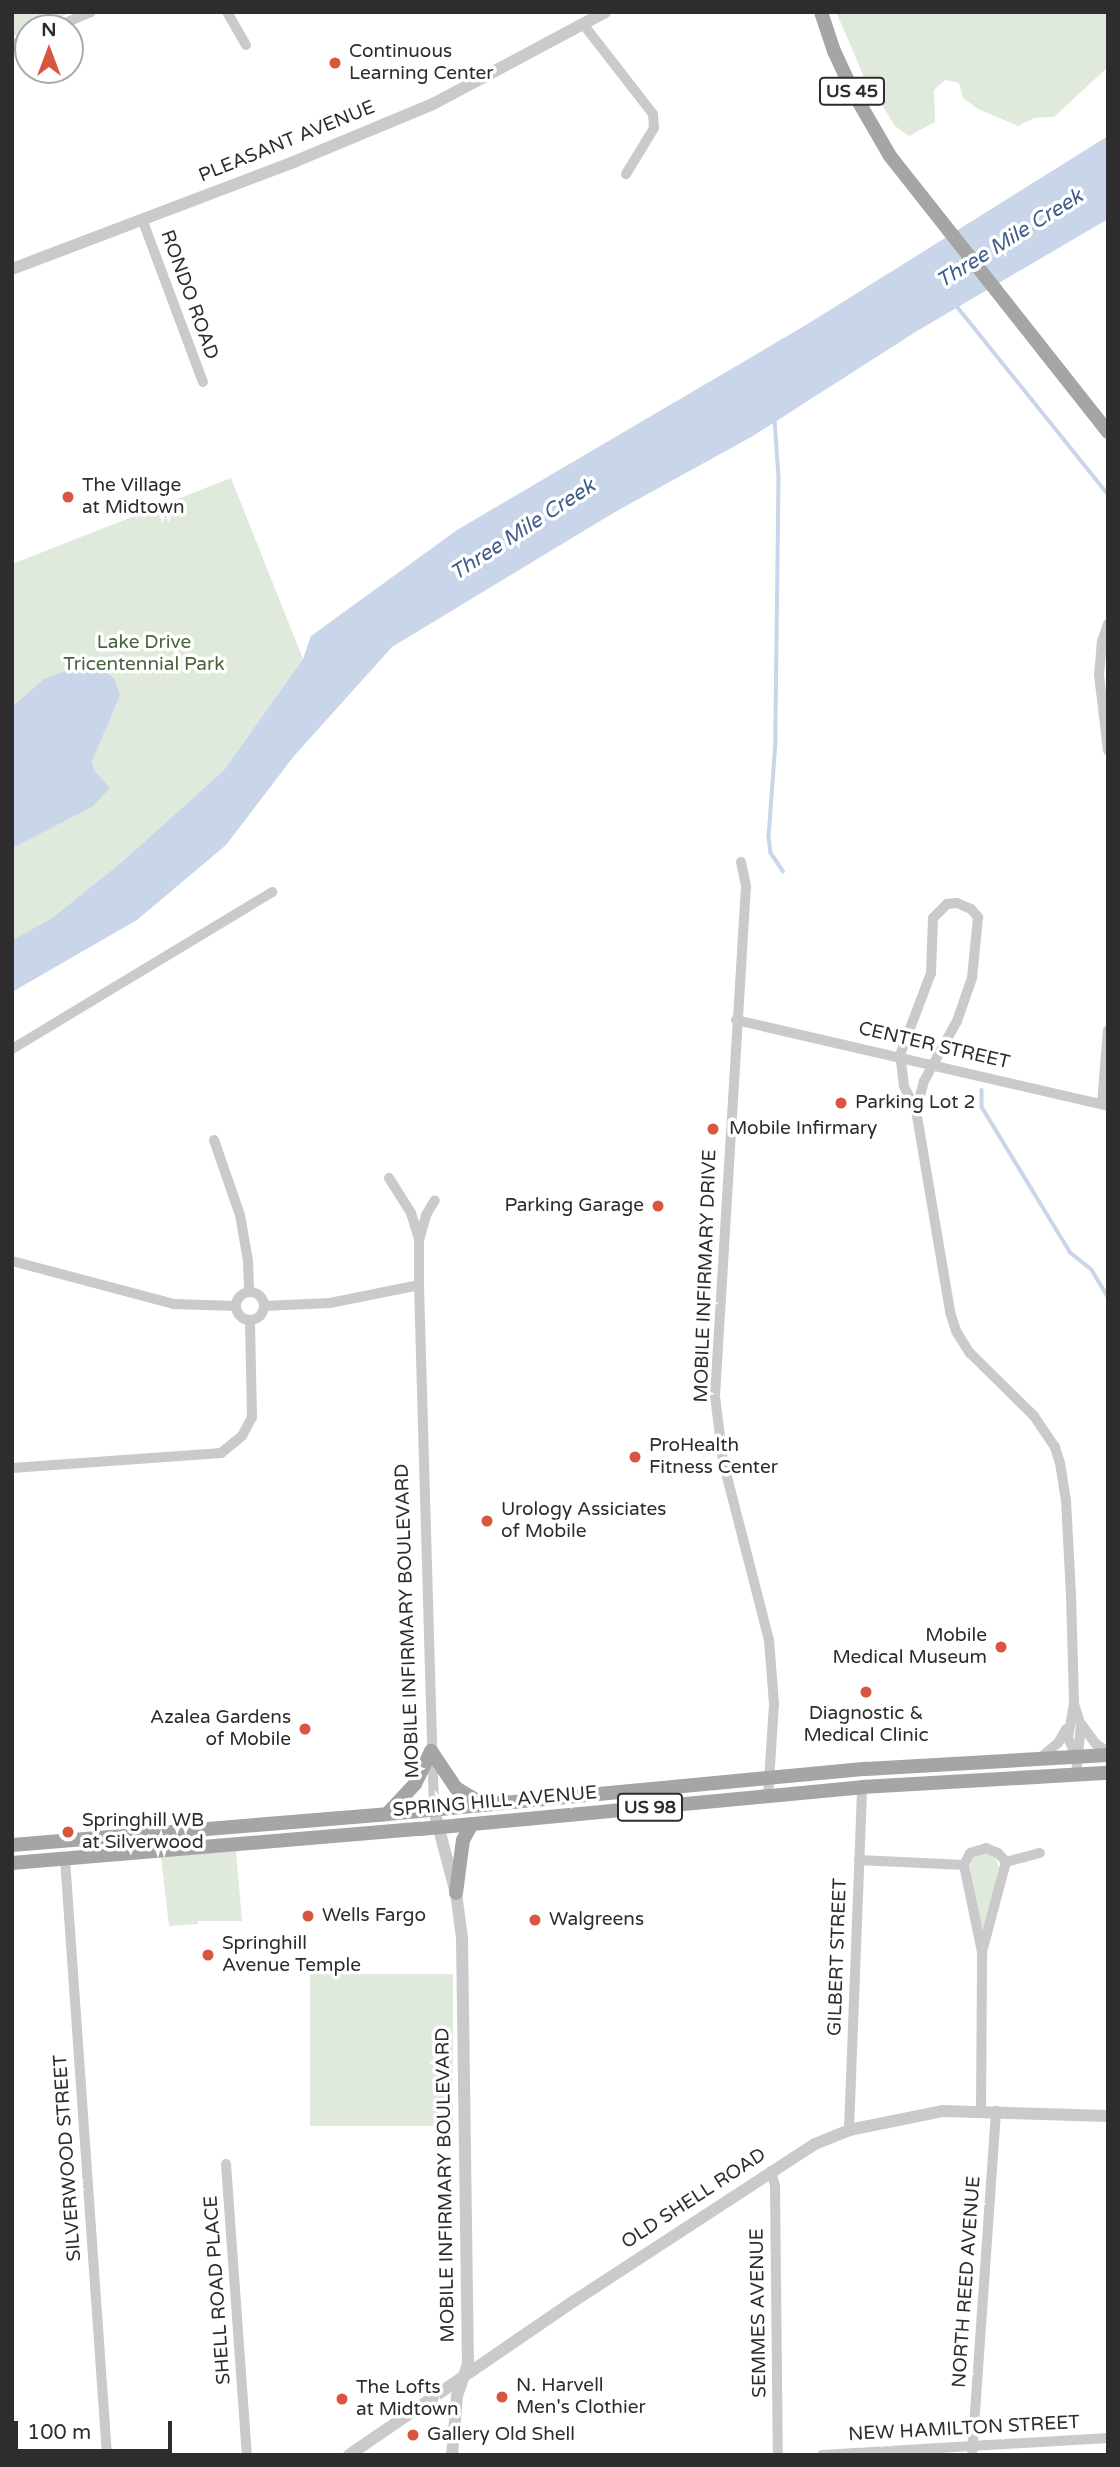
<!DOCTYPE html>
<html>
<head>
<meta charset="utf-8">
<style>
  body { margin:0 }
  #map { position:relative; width:1120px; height:2467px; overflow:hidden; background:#fff; font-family:"Varela Round",sans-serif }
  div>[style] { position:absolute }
  .green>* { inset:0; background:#e0eadc; transform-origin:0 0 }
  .water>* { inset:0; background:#c9d5e8 }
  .stream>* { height:3.5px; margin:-1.75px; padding:0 1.75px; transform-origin:1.75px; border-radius:1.75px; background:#c9d5e8 }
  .minor>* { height:10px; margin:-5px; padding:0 5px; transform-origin:5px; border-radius:5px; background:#cacaca }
  .minor>.ring { margin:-5px; padding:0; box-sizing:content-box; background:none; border:10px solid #cacaca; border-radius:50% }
  .tertiary>* { height:12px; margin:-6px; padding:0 6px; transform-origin:6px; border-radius:6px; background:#cacaca }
  .primary>* { height:14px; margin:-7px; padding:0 7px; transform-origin:7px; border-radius:7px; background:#a5a5a5 }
  .dots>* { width:19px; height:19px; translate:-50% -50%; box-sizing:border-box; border:4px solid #fff; border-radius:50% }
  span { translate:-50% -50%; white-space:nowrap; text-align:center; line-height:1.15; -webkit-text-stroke:7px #fff; paint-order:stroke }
  .shield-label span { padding:2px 5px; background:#fff; border:2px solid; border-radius:5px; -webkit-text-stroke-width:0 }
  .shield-label { font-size:18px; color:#2d2d2d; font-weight:700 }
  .poi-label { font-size:19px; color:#2d2d2d }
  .left { translate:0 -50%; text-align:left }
  .right { translate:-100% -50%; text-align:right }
  .street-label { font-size:19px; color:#2d2d2d }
  .park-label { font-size:19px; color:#47653e }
  .water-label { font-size:21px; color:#425c89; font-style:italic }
  .frame { position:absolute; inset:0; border:14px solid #2d2d2d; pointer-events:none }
  .north { position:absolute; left:14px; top:14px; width:70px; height:70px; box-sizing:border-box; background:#fff; border:2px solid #ababab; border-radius:50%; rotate:0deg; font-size:19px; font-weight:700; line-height:28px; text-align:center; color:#2d2d2d }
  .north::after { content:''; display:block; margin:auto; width:24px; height:32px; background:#d7563d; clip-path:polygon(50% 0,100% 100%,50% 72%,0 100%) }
  .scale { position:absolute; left:14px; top:2421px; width:158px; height:32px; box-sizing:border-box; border:4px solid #2d2d2d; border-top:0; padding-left:9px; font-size:21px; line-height:24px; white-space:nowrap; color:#2d2d2d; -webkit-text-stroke:5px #fff; paint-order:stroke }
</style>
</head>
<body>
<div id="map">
  <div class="green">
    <i style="clip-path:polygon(12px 12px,72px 12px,12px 37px)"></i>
    <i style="clip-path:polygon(836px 12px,1108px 12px,1108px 67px,1054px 117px,1034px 118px,1018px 126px,978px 109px,963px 98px,959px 83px,945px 80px,934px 90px,935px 122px,909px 136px,895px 126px,864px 77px)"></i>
    <i style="clip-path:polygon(231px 478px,303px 659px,224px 770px,123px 861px,52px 918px,12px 940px,12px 564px)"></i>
    <i style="clip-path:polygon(236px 1851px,242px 1921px,198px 1921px,198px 1924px,169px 1926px,161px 1857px)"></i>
    <i style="clip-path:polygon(981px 1852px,995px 1855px,999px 1868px,985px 1929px,980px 1927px,970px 1867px,973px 1858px)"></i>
    <i style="left:453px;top:1974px;width:152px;height:143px;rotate:90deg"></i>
  </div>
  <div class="water">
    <i style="clip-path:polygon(1108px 136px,1108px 219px,917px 331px,753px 436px,615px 512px,392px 647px,294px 756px,226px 845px,137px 920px,12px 992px,12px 940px,52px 918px,123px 861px,224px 770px,303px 659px,311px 636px,457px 530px,806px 325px)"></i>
    <i style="clip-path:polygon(99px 667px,114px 678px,120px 695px,92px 761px,94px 770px,110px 788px,92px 807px,12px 848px,12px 707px,44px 679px,68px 670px)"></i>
  </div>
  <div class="stream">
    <i style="left:956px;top:305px;width:243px;rotate:51.2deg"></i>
    <i style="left:775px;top:419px;width:59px;rotate:86.1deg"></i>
    <i style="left:779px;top:478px;width:264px;rotate:90.7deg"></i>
    <i style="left:776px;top:742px;width:95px;rotate:94.2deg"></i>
    <i style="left:769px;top:837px;width:16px;rotate:83deg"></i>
    <i style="left:771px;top:853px;width:22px;rotate:56deg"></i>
    <i style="left:982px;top:1090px;width:17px;rotate:90deg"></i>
    <i style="left:982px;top:1107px;width:170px;rotate:58.7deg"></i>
    <i style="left:1070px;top:1252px;width:28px;rotate:39deg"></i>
    <i style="left:1092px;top:1270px;width:31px;rotate:59deg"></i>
  </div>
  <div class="minor">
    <i style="left:227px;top:12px;width:38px;rotate:60deg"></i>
    <i style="left:583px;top:24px;width:114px;rotate:52.1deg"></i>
    <i style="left:653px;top:114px;width:14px;rotate:86deg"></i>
    <i style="left:654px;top:128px;width:54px;rotate:121.3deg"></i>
    <i style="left:53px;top:28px;width:41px;rotate:-22.8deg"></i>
    <i style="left:12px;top:45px;width:17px;rotate:-24deg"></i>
    <i style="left:142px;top:219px;width:174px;rotate:69.5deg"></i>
    <i style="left:1108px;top:624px;width:18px;rotate:109deg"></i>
    <i style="left:1102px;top:641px;width:34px;rotate:95deg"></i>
    <i style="left:1099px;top:675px;width:76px;rotate:83.2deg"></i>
    <i style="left:741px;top:862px;width:25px;rotate:78deg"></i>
    <i style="left:746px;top:886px;width:511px;rotate:93.48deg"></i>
    <i style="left:715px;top:1396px;width:65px;rotate:83deg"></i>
    <i style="left:723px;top:1461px;width:185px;rotate:75.6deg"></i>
    <i style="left:769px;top:1640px;width:64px;rotate:85.5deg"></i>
    <i style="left:774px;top:1704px;width:92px;rotate:93.7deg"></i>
    <i style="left:957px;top:903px;width:15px;rotate:23deg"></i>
    <i style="left:971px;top:909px;width:11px;rotate:49deg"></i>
    <i style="left:978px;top:917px;width:61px;rotate:95.6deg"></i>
    <i style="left:972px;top:978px;width:46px;rotate:109.2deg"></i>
    <i style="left:957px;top:1021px;width:68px;rotate:118.8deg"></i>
    <i style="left:924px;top:1081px;width:30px;rotate:105deg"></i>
    <i style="left:916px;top:1110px;width:27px;rotate:-117deg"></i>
    <i style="left:904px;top:1086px;width:31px;rotate:-97deg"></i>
    <i style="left:900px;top:1055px;width:88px;rotate:-69.3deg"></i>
    <i style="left:931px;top:973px;width:55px;rotate:-87.9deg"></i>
    <i style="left:933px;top:918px;width:20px;rotate:-45deg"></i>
    <i style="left:947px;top:904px;width:10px;rotate:-6deg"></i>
    <i style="left:736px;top:1020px;width:382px;rotate:13deg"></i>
    <i style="left:12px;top:1049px;width:304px;rotate:-31.1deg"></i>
    <i style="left:1102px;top:1104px;width:74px;rotate:-85.4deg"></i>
    <i style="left:916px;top:1110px;width:205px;rotate:80.4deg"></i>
    <i style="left:950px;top:1312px;width:20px;rotate:72deg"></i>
    <i style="left:956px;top:1331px;width:26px;rotate:58deg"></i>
    <i style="left:970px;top:1353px;width:90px;rotate:44.5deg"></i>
    <i style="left:1034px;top:1416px;width:37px;rotate:56deg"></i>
    <i style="left:1055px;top:1447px;width:17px;rotate:73deg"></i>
    <i style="left:1060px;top:1463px;width:37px;rotate:81deg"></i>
    <i style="left:1066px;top:1500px;width:94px;rotate:87deg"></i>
    <i style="left:1071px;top:1594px;width:110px;rotate:88.4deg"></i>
    <i style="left:1074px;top:1704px;width:35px;rotate:100deg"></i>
    <i style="left:1068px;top:1738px;width:20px;rotate:66deg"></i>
    <i style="left:214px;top:1140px;width:79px;rotate:70.9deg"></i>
    <i style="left:240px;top:1215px;width:47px;rotate:80.1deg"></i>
    <i style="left:248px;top:1261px;width:31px;rotate:88deg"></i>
    <i style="left:389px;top:1178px;width:41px;rotate:57.8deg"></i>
    <i style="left:411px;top:1213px;width:27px;rotate:73deg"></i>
    <i style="left:12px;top:1261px;width:168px;rotate:14.9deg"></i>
    <i style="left:174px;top:1304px;width:62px;rotate:1.8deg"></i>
    <i class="ring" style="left:236px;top:1292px;width:18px;height:18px"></i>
    <i style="left:264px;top:1306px;width:66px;rotate:-2.6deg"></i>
    <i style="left:330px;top:1303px;width:91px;rotate:-11.4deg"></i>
    <i style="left:12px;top:1468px;width:210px;rotate:-4.1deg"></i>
    <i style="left:221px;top:1453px;width:27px;rotate:-39deg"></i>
    <i style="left:242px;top:1436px;width:21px;rotate:-62deg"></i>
    <i style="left:252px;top:1417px;width:97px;rotate:-91.2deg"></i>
    <i style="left:1074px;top:1704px;width:22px;rotate:72deg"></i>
    <i style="left:1081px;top:1725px;width:49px;rotate:95.8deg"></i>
    <i style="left:1082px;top:1725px;width:24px;rotate:54deg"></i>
    <i style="left:1096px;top:1744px;width:14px;rotate:34deg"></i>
    <i style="left:1040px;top:1758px;width:23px;rotate:-40deg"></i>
    <i style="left:1058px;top:1743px;width:16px;rotate:-60deg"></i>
    <i style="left:434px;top:1810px;width:525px;rotate:-91.64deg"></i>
    <i style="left:419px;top:1285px;width:45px;rotate:-90deg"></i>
    <i style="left:419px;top:1240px;width:26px;rotate:-74deg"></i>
    <i style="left:426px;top:1215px;width:17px;rotate:-59deg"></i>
    <i style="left:65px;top:1859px;width:597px;rotate:85.97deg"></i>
    <i style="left:859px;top:1860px;width:105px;rotate:2.7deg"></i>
    <i style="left:1006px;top:1862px;width:35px;rotate:-15deg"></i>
    <i style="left:982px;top:1952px;width:93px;rotate:-75.1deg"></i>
    <i style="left:981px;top:2111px;width:159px;rotate:-89.6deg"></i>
    <i style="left:982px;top:1952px;width:89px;rotate:-101.7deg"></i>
    <i style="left:964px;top:1865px;width:13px;rotate:-63deg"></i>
    <i style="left:970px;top:1853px;width:17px;rotate:-17deg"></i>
    <i style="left:986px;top:1848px;width:13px;rotate:23deg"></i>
    <i style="left:998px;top:1853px;width:12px;rotate:48deg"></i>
    <i style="left:849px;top:2130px;width:343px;rotate:-87.8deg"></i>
    <i style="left:226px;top:2164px;width:292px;rotate:85.9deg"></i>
    <i style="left:771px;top:2171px;width:16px;rotate:75deg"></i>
    <i style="left:775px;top:2186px;width:269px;rotate:89.4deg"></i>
    <i style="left:822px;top:2455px;width:287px;rotate:-3.4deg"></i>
    <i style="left:972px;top:2455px;width:345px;rotate:-86deg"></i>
  </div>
  <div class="tertiary">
    <i style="left:12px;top:269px;width:304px;rotate:-20.8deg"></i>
    <i style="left:296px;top:161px;width:148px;rotate:-22.6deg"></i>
    <i style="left:433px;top:104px;width:195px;rotate:-28.1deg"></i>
    <i style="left:434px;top:1810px;width:86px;rotate:75.2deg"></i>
    <i style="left:456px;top:1893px;width:45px;rotate:82.4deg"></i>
    <i style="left:462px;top:1938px;width:426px;rotate:89.2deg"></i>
    <i style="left:468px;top:2364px;width:34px;rotate:109deg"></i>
    <i style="left:457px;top:2396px;width:59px;rotate:94.8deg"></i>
    <i style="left:349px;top:2455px;width:273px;rotate:-34.4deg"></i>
    <i style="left:574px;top:2301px;width:288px;rotate:-33.1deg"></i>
    <i style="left:815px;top:2144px;width:37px;rotate:-22deg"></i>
    <i style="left:849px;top:2130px;width:95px;rotate:-11.5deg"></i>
    <i style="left:942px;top:2111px;width:166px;rotate:1.7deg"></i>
  </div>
  <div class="primary">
    <i style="left:821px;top:12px;width:41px;rotate:71.6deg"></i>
    <i style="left:834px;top:51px;width:45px;rotate:65.1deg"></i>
    <i style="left:853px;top:92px;width:74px;rotate:60deg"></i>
    <i style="left:890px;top:156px;width:352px;rotate:51.7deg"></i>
    <i style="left:431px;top:1751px;width:45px;rotate:56deg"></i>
    <i style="left:456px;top:1788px;width:33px;rotate:31deg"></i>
    <i style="left:387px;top:1814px;width:41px;rotate:-47deg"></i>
    <i style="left:415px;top:1784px;width:37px;rotate:-64deg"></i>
    <i style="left:12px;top:1845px;width:376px;rotate:-4.7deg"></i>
    <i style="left:387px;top:1814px;width:481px;rotate:-5.4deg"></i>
    <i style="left:866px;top:1769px;width:242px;rotate:-3.3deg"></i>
    <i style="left:12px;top:1863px;width:409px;rotate:-4.8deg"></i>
    <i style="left:420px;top:1829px;width:444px;rotate:-5.4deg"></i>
    <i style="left:862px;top:1787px;width:246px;rotate:-3.3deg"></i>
    <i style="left:456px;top:1893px;width:53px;rotate:-82.5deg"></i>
    <i style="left:463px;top:1840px;width:18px;rotate:-61deg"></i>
  </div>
  <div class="dots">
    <i style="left:335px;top:63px;background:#d7563d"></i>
    <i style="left:68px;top:497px;background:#d7563d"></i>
    <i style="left:841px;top:1103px;background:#d7563d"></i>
    <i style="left:713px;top:1129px;background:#d7563d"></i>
    <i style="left:658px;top:1206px;background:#d7563d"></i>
    <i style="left:635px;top:1457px;background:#d7563d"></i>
    <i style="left:487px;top:1521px;background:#d7563d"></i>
    <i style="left:1001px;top:1647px;background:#d7563d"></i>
    <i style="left:866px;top:1692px;background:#d7563d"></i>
    <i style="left:305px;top:1729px;background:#d7563d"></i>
    <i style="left:68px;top:1832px;background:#d7563d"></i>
    <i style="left:308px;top:1916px;background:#d7563d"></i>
    <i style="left:535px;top:1920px;background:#d7563d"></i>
    <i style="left:208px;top:1955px;background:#d7563d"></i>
    <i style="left:502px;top:2397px;background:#d7563d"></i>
    <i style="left:342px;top:2399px;background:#d7563d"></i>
    <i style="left:413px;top:2435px;background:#d7563d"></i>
  </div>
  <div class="shield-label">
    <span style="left:852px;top:91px">US 45</span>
    <span style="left:650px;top:1807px">US 98</span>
  </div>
  <div class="poi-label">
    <span class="left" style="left:349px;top:63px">Continuous<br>Learning Center</span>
    <span class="left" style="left:82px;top:497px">The Village<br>at Midtown</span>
    <span class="left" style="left:855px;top:1103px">Parking Lot 2</span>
    <span class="left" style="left:729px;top:1129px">Mobile Infirmary</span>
    <span class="right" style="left:644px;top:1206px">Parking Garage</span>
    <span class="left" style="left:649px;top:1457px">ProHealth<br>Fitness Center</span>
    <span class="left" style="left:501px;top:1521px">Urology Assiciates<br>of Mobile</span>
    <span class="right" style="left:987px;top:1647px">Mobile<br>Medical Museum</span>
    <span style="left:866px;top:1725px">Diagnostic &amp;<br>Medical Clinic</span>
    <span class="right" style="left:291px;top:1729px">Azalea Gardens<br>of Mobile</span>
    <span class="left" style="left:82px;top:1832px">Springhill WB<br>at Silverwood</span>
    <span class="left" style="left:322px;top:1916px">Wells Fargo</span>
    <span class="left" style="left:549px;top:1920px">Walgreens</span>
    <span class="left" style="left:222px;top:1955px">Springhill<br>Avenue Temple</span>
    <span class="left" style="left:516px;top:2397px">N. Harvell<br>Men's Clothier</span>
    <span class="left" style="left:356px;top:2399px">The Lofts<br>at Midtown</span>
    <span class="left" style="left:427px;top:2435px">Gallery Old Shell</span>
  </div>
  <div class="street-label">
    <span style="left:287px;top:142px;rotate:-22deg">PLEASANT AVENUE</span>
    <span style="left:189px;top:295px;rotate:70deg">RONDO ROAD</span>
    <span style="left:934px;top:1046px;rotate:13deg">CENTER STREET</span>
    <span style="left:706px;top:1276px;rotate:-88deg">MOBILE INFIRMARY DRIVE</span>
    <span style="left:408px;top:1621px;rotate:-92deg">MOBILE INFIRMARY BOULEVARD</span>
    <span style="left:495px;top:1802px;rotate:-5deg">SPRING HILL AVENUE</span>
    <span style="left:838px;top:1957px;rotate:-88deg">GILBERT STREET</span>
    <span style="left:68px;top:2158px;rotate:-94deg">SILVERWOOD STREET</span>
    <span style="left:446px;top:2185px;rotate:-91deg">MOBILE INFIRMARY BOULEVARD</span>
    <span style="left:694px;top:2199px;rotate:-33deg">OLD SHELL ROAD</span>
    <span style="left:967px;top:2282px;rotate:-86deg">NORTH REED AVENUE</span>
    <span style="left:218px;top:2290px;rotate:-94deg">SHELL ROAD PLACE</span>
    <span style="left:759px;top:2313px;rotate:-91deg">SEMMES AVENUE</span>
    <span style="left:964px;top:2429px;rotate:-3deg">NEW HAMILTON STREET</span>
  </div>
  <div class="park-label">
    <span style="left:144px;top:654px">Lake Drive<br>Tricentennial Park</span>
  </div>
  <div class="water-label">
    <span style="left:1010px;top:239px;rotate:-32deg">Three Mile Creek</span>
    <span style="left:523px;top:530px;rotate:-33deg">Three Mile Creek</span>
  </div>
  <div class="frame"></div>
  <div class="north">N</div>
  <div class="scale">100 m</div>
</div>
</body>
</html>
